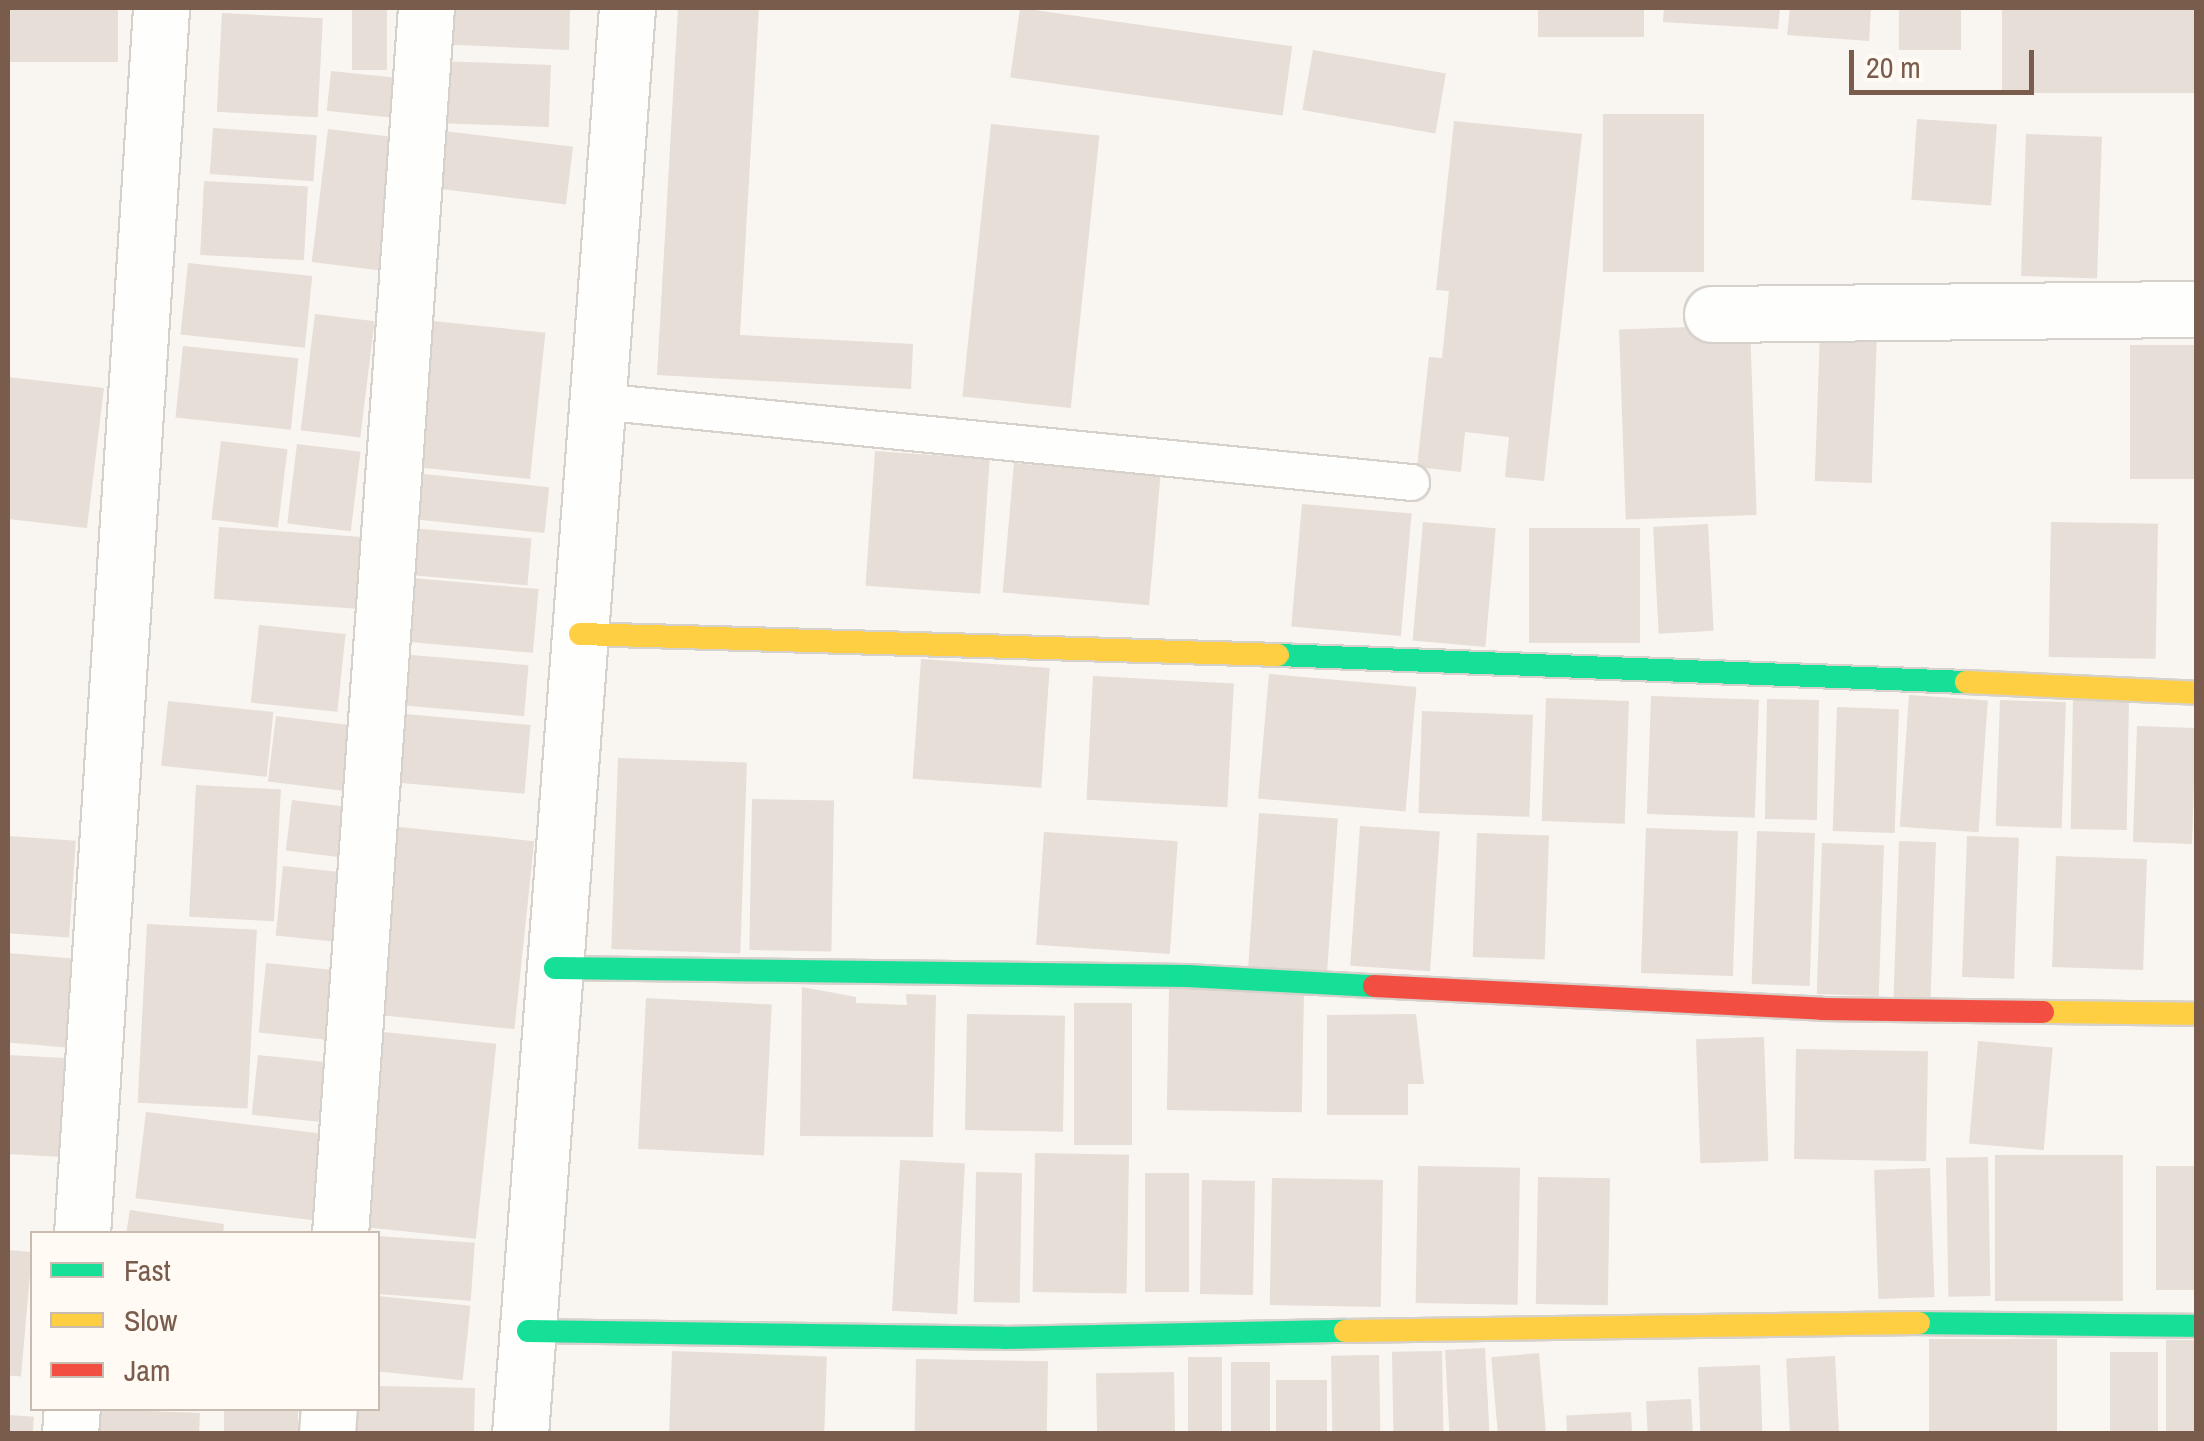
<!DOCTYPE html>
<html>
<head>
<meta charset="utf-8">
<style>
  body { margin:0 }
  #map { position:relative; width:2204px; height:1441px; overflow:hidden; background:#f9f5f0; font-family:"Archivo Narrow",sans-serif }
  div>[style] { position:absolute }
  .building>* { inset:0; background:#e6ded7; transform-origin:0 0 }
  .roads { filter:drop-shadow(2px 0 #d7d1cb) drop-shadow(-2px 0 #d7d1cb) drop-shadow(0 2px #d7d1cb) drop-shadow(0 -2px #d7d1cb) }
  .lane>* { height:35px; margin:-17.5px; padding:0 17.5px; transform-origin:17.5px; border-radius:17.5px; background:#fefefd }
  .street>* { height:55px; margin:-27.5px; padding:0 27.5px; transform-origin:27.5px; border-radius:27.5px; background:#fefefd }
  .fast>* { height:22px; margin:-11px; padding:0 11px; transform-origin:11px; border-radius:11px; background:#16e098 }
  .slow>* { height:22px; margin:-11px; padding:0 11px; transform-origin:11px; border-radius:11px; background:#ffcf43 }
  .jam>* { height:22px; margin:-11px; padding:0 11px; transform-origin:11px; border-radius:11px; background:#f24e42 }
  span { translate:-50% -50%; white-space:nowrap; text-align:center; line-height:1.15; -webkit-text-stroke:9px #fffaf3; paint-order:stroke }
  .frame { position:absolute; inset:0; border:10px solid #7a5c4d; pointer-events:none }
  .legend { position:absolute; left:30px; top:1231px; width:350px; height:180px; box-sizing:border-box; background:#fffaf3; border:2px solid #cabbb1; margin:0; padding:12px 18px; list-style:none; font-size:30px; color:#7a5c4d }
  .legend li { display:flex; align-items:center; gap:20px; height:50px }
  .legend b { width:50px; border:2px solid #cabbb1 }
  .scale { position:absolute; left:1849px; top:50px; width:185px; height:45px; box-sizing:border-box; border:5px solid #7a5c4d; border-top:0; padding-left:12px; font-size:30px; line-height:35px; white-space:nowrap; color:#7a5c4d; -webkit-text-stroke:8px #fffaf3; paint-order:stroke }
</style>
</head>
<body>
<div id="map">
  <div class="building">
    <i style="left:8px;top:8px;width:110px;height:54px"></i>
    <i style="left:352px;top:8px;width:35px;height:62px"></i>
    <i style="clip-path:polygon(437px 8px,570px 8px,569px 50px,435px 44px)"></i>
    <i style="clip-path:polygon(678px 8px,759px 8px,740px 335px,913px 344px,911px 389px,657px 375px)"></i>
    <i style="left:1020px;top:8px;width:275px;height:70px;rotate:8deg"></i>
    <i style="left:1538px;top:8px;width:106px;height:29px"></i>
    <i style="clip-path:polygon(1664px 8px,1780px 8px,1778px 29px,1663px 22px)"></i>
    <i style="clip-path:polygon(1790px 8px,1871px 8px,1869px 41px,1787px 35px)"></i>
    <i style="left:1899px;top:8px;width:62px;height:42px"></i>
    <i style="left:2002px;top:8px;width:194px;height:85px"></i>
    <i style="left:222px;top:13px;width:101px;height:99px;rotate:3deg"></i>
    <i style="left:1313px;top:50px;width:135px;height:61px;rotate:10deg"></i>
    <i style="left:436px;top:61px;width:115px;height:62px;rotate:2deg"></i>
    <i style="left:331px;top:71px;width:80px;height:40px;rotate:6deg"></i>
    <i style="left:1603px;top:114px;width:101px;height:158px"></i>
    <i style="left:1917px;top:119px;width:80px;height:81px;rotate:4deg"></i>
    <i style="clip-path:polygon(1454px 121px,1582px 134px,1544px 481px,1505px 477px,1509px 437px,1465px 432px,1461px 472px,1417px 467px,1429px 357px,1442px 358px,1449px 291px,1436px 290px)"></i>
    <i style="left:991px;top:124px;width:109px;height:274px;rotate:6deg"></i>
    <i style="left:213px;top:128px;width:104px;height:46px;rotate:4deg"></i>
    <i style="left:328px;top:129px;width:78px;height:134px;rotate:7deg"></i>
    <i style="left:436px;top:130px;width:138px;height:58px;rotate:7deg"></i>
    <i style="left:2026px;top:134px;width:76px;height:142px;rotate:2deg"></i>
    <i style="left:204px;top:181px;width:104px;height:74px;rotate:3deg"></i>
    <i style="left:188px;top:263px;width:125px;height:72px;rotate:6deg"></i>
    <i style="left:315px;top:314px;width:60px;height:117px;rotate:7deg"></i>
    <i style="left:433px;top:321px;width:113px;height:147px;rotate:6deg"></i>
    <i style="left:1750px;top:325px;width:190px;height:131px;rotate:88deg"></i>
    <i style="left:1820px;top:331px;width:57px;height:150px;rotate:2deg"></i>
    <i style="left:2130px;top:345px;width:66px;height:134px"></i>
    <i style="left:183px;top:346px;width:116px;height:72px;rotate:6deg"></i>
    <i style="clip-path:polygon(8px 377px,104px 388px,87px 528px,8px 519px)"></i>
    <i style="left:221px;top:441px;width:67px;height:79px;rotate:7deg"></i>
    <i style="left:297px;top:444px;width:64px;height:80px;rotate:7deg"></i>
    <i style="left:875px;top:451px;width:115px;height:135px;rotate:4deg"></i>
    <i style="left:1014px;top:463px;width:147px;height:130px;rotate:5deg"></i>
    <i style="left:405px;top:472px;width:145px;height:46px;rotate:6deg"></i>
    <i style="left:1302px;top:504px;width:110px;height:123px;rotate:5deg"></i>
    <i style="left:1423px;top:522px;width:73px;height:119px;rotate:5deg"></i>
    <i style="left:2051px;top:522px;width:107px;height:135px;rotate:1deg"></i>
    <i style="left:1708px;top:524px;width:107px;height:55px;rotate:87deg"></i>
    <i style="left:219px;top:527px;width:158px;height:72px;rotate:4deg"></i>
    <i style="left:411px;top:528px;width:121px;height:47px;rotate:5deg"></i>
    <i style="left:1640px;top:528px;width:115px;height:111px;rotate:90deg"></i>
    <i style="left:412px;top:578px;width:127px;height:64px;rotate:5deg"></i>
    <i style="left:259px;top:625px;width:87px;height:78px;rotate:6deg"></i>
    <i style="left:400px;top:654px;width:129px;height:51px;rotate:5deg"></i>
    <i style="left:921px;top:659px;width:129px;height:120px;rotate:4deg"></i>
    <i style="left:1269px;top:674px;width:148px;height:125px;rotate:5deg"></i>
    <i style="left:1093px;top:676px;width:141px;height:124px;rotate:3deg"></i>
    <i style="left:1909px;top:695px;width:79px;height:132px;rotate:4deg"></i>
    <i style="left:1651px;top:696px;width:108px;height:118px;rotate:2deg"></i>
    <i style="left:2073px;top:697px;width:56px;height:132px;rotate:1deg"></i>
    <i style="left:1546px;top:698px;width:83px;height:123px;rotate:2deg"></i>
    <i style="left:1767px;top:699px;width:52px;height:120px;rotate:1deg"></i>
    <i style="left:2000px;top:700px;width:66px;height:126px;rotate:2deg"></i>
    <i style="left:168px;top:701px;width:106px;height:65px;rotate:6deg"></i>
    <i style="left:1837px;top:707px;width:62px;height:124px;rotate:2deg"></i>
    <i style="left:1422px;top:711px;width:111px;height:102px;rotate:2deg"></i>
    <i style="left:393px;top:713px;width:138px;height:69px;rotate:5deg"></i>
    <i style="left:276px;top:716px;width:84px;height:66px;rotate:7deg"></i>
    <i style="left:2137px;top:726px;width:59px;height:116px;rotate:2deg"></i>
    <i style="left:618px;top:758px;width:129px;height:191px;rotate:2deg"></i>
    <i style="left:196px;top:785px;width:85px;height:132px;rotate:3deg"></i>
    <i style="left:752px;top:799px;width:82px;height:151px;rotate:1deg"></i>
    <i style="left:292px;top:800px;width:67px;height:51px;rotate:7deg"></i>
    <i style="left:1259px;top:813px;width:79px;height:154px;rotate:4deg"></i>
    <i style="left:390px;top:826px;width:145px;height:189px;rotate:6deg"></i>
    <i style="left:1360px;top:826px;width:80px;height:140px;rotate:4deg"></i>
    <i style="left:1646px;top:828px;width:92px;height:145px;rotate:2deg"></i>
    <i style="left:1757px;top:831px;width:58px;height:153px;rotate:2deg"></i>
    <i style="left:1044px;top:832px;width:134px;height:113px;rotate:4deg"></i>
    <i style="left:1477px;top:833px;width:72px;height:124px;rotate:2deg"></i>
    <i style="left:8px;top:836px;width:68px;height:97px;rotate:4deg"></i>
    <i style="left:1967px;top:836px;width:52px;height:141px;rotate:2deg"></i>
    <i style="left:1899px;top:841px;width:37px;height:161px;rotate:2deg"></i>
    <i style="left:1822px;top:843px;width:62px;height:151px;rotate:2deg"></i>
    <i style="left:2056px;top:856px;width:91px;height:111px;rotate:2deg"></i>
    <i style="left:283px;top:866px;width:74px;height:70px;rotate:6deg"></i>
    <i style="left:147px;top:924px;width:110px;height:179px;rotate:3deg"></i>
    <i style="left:8px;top:953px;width:70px;height:89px;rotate:5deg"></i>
    <i style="left:266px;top:963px;width:80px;height:70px;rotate:6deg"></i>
    <i style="clip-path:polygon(802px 987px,856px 997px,856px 1003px,907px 1005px,906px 994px,936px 995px,933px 1137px,800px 1136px)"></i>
    <i style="left:1169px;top:987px;width:135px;height:123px;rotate:1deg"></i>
    <i style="left:646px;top:998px;width:126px;height:151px;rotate:3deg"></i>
    <i style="left:1074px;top:1003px;width:58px;height:142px"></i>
    <i style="left:967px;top:1014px;width:98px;height:116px;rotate:1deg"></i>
    <i style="clip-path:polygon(1416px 1014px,1424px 1084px,1408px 1084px,1408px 1115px,1327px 1115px,1327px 1015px)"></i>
    <i style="left:374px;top:1031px;width:123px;height:196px;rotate:6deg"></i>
    <i style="left:1764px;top:1037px;width:124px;height:68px;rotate:88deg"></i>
    <i style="left:1978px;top:1041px;width:75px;height:103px;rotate:5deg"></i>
    <i style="left:1796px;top:1049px;width:132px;height:110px;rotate:1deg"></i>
    <i style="left:8px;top:1055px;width:70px;height:99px;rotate:3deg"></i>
    <i style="left:258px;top:1055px;width:82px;height:60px;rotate:6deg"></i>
    <i style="left:146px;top:1112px;width:194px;height:87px;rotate:7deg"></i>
    <i style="left:1035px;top:1153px;width:94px;height:139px;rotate:1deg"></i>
    <i style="left:2123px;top:1155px;width:146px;height:128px;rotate:90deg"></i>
    <i style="left:1988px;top:1157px;width:139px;height:42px;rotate:89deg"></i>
    <i style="left:900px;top:1160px;width:65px;height:151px;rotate:3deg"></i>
    <i style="left:1418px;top:1166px;width:102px;height:137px;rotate:1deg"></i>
    <i style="left:2196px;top:1166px;width:124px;height:40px;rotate:90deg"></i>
    <i style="left:1930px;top:1168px;width:129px;height:56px;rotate:88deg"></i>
    <i style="left:976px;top:1172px;width:46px;height:130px;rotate:1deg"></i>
    <i style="left:1145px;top:1173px;width:44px;height:119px"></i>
    <i style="left:1538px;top:1177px;width:72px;height:127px;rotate:1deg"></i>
    <i style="left:1272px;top:1178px;width:111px;height:127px;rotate:1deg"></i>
    <i style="left:1202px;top:1180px;width:53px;height:114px;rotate:1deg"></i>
    <i style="clip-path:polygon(130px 1210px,224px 1224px,223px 1234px,126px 1234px)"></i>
    <i style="left:378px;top:1236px;width:97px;height:58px;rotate:4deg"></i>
    <i style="left:8px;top:1250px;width:24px;height:125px;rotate:5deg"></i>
    <i style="left:378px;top:1296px;width:93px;height:75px;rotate:6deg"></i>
    <i style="left:1929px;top:1339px;width:128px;height:95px"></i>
    <i style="left:2196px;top:1340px;width:94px;height:30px;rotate:90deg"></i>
    <i style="left:1485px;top:1348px;width:86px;height:40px;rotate:87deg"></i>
    <i style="left:672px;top:1351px;width:155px;height:83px;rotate:2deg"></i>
    <i style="left:1442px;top:1351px;width:83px;height:50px;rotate:89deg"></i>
    <i style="left:2110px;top:1352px;width:48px;height:82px"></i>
    <i style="left:1539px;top:1353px;width:81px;height:48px;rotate:85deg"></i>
    <i style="left:1379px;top:1355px;width:79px;height:48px;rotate:89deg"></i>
    <i style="left:1835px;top:1356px;width:78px;height:49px;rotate:87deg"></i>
    <i style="left:1188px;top:1357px;width:34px;height:77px"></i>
    <i style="left:916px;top:1359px;width:132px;height:75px;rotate:1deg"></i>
    <i style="left:1231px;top:1362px;width:39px;height:72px"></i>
    <i style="left:1760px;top:1365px;width:69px;height:62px;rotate:88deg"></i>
    <i style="left:1174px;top:1372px;width:62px;height:78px;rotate:89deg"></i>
    <i style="left:1276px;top:1380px;width:51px;height:54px"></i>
    <i style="clip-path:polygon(378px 1386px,475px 1388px,474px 1434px,356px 1434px,357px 1408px,378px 1408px)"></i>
    <i style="left:1691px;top:1399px;width:35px;height:45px;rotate:87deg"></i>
    <i style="left:224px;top:1408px;width:74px;height:26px"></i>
    <i style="clip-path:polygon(94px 1409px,200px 1413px,199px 1434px,93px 1434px)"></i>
    <i style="left:1631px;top:1412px;width:22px;height:65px;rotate:87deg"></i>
    <i style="left:8px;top:1415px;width:26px;height:19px;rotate:4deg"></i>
  </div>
  <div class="roads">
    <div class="lane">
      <i style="left:598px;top:401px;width:817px;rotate:5.69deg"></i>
    </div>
    <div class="street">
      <i style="left:1712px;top:314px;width:484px;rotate:-0.6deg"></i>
      <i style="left:82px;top:1234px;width:1229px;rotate:-86.31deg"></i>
      <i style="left:340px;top:1234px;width:1229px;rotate:-85.99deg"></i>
      <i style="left:70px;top:1434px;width:26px;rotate:-86deg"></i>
      <i style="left:327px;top:1434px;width:26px;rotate:-86deg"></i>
      <i style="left:520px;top:1434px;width:1430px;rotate:-85.71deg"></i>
    </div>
    <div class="fast">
      <i style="left:1278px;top:655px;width:689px;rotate:2.25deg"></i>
      <i style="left:555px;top:968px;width:632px;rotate:0.73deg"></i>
      <i style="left:1187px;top:976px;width:187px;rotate:3.1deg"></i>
      <i style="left:1919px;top:1323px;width:277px;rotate:0.6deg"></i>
      <i style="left:528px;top:1331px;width:476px;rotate:0.8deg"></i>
      <i style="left:1004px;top:1338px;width:341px;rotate:-1.2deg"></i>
    </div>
    <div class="slow">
      <i style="left:580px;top:634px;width:698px;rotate:1.72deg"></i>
      <i style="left:1966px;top:682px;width:230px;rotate:2.7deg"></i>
      <i style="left:2043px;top:1012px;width:153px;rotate:0.7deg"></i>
      <i style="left:1345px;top:1331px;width:574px;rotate:-0.8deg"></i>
    </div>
    <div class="jam">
      <i style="left:1374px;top:986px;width:449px;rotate:2.9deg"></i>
      <i style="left:1822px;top:1009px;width:221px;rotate:0.8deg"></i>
    </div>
  </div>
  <div class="frame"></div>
  <ul class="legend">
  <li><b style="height:12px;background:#16e098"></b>Fast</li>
  <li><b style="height:12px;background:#ffcf43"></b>Slow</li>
  <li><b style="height:12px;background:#f24e42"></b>Jam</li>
  </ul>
  <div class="scale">20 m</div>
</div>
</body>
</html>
